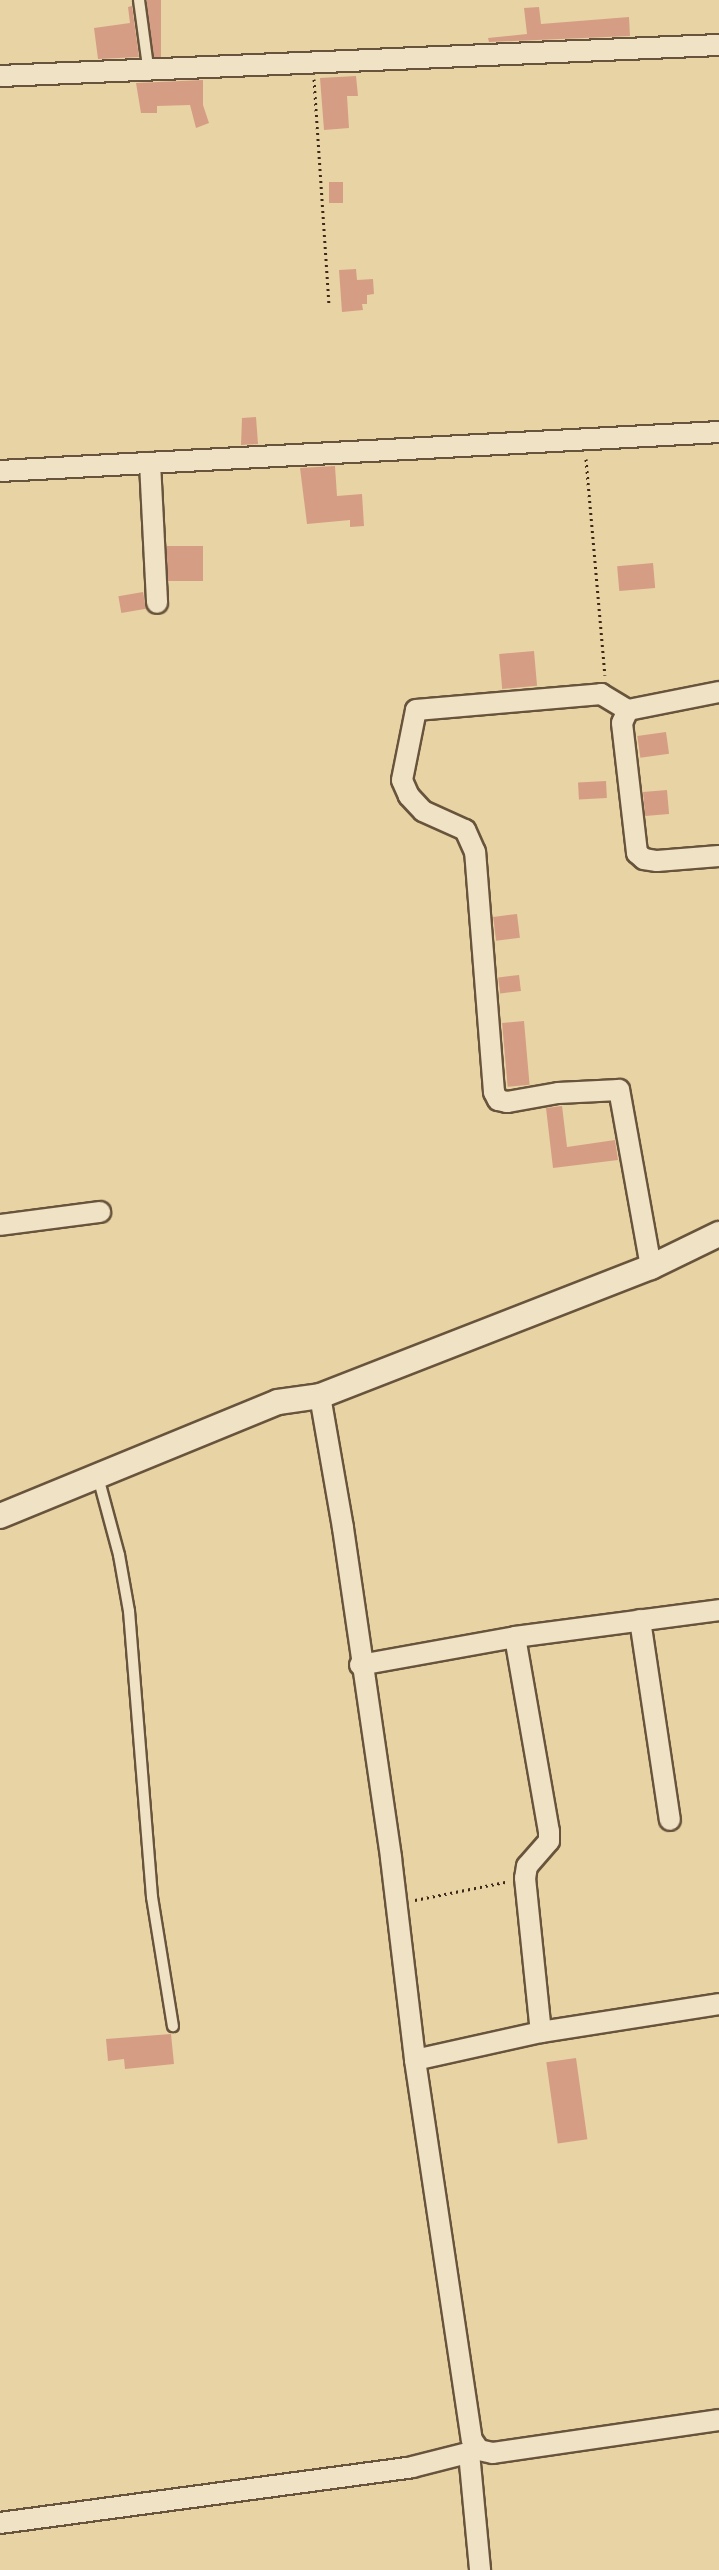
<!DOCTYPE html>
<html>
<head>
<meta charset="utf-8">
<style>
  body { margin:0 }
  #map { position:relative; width:719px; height:2570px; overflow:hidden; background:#e8d3a4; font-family:"EB Garamond",serif }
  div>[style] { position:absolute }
  .building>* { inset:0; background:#d69d85; transform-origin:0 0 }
  .path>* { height:3px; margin-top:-1.5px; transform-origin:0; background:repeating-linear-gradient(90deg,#3d2919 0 2px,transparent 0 6px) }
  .roads { filter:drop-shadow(2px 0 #68543c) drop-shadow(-2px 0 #68543c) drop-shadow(0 2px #68543c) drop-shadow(0 -2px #68543c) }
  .service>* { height:10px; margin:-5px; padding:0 5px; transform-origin:5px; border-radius:5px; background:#f0e2c4 }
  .minor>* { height:20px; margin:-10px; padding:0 10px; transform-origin:10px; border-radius:10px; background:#f0e2c4 }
  .tertiary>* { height:24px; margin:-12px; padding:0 12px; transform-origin:12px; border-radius:12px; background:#f0e2c4 }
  span { translate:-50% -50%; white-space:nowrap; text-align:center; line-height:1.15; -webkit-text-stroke:8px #f0e2c4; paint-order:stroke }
</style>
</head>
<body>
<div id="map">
  <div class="building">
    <i style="left:147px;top:0;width:14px;height:57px"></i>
    <i style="clip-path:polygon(132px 6px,139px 57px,98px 59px,94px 28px,130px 23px,128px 7px)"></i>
    <i style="clip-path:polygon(539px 7px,541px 24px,629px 17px,630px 36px,489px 42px,488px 38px,527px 34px,524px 8px)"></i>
    <i style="clip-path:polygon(356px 76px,358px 96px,347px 96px,349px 128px,324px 130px,320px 78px)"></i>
    <i style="clip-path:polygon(203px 80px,203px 105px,209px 123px,196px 128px,190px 105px,157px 106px,157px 113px,141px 113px,136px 83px)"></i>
    <i style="left:329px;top:182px;width:14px;height:21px"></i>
    <i style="clip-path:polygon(356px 269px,357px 280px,373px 279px,374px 294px,367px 295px,367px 304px,362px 304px,363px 310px,342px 312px,339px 270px)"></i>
    <i style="clip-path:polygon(256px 417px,258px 444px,241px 445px,242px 418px)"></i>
    <i style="clip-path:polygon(335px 466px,337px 496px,362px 494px,364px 526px,350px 527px,350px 520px,307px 524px,300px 468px)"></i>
    <i style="left:167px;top:546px;width:36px;height:35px"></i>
    <i style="left:653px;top:563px;width:25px;height:36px;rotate:85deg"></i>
    <i style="left:143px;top:592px;width:17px;height:25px;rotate:80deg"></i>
    <i style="left:534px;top:651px;width:35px;height:35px;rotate:85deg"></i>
    <i style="left:666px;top:732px;width:22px;height:29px;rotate:82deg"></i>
    <i style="left:606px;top:781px;width:17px;height:28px;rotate:87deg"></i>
    <i style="left:667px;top:790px;width:24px;height:24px;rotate:85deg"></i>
    <i style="left:517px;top:914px;width:24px;height:24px;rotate:83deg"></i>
    <i style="left:519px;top:975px;width:16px;height:21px;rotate:83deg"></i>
    <i style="left:524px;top:1021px;width:64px;height:22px;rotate:85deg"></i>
    <i style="clip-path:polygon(562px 1106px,567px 1147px,615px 1140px,618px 1160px,553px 1168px,546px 1108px)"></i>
    <i style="clip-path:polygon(171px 2034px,174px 2064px,125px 2069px,124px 2059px,108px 2061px,106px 2039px)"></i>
    <i style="left:576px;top:2058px;width:82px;height:30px;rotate:82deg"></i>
  </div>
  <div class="path">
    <i style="left:314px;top:79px;width:224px;rotate:86.2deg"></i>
    <i style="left:586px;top:459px;width:217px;rotate:85deg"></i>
    <i style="left:415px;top:1900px;width:92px;rotate:-11.3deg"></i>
  </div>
  <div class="roads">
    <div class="service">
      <i style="left:139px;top:0;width:68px;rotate:82.3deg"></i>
      <i style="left:98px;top:1477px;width:81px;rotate:74.9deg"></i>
      <i style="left:119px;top:1555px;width:57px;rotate:79.9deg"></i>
      <i style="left:129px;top:1611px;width:287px;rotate:85.4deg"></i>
      <i style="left:152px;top:1897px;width:131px;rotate:80.8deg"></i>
    </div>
    <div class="minor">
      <i style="left:0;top:76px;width:720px;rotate:-2.47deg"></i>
      <i style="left:150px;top:463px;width:140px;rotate:87.1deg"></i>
      <i style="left:0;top:471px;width:720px;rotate:-3.1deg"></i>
      <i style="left:628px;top:710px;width:93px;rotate:-11.2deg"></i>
      <i style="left:0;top:1225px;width:101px;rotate:-7.4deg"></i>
      <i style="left:651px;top:1267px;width:180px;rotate:-100.2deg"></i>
      <i style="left:619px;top:1090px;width:61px;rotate:177.2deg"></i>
      <i style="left:558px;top:1093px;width:52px;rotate:170deg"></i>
      <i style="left:507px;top:1102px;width:9px;rotate:-167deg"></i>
      <i style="left:498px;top:1100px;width:9px;rotate:-117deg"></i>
      <i style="left:494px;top:1092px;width:241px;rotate:-94.5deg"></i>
      <i style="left:475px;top:852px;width:24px;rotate:-114deg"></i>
      <i style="left:465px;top:830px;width:46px;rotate:-155.7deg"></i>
      <i style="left:423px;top:811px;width:21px;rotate:-133deg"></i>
      <i style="left:409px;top:796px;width:17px;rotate:-114deg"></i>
      <i style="left:402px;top:780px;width:71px;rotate:-78.7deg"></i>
      <i style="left:416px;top:710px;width:186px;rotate:-4.9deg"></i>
      <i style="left:601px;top:694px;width:31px;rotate:31deg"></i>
      <i style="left:628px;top:710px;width:14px;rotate:115deg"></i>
      <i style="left:622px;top:723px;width:131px;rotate:83.4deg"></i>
      <i style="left:637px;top:853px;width:9px;rotate:41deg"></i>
      <i style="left:644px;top:859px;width:13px;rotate:9deg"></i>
      <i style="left:657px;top:861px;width:62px;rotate:-4.6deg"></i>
      <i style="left:320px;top:1396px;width:134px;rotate:80.1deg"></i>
      <i style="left:343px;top:1528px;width:333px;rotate:81.7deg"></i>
      <i style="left:391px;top:1858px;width:203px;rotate:83.2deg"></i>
      <i style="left:415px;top:2060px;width:384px;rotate:81.5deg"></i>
      <i style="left:472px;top:2440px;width:12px;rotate:55deg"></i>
      <i style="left:479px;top:2450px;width:14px;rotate:12deg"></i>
      <i style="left:493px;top:2453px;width:228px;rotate:-8.3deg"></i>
      <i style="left:640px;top:1620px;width:202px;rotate:81.5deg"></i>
      <i style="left:515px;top:1637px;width:197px;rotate:80.1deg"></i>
      <i style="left:549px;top:1831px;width:10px;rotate:90deg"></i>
      <i style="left:549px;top:1841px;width:33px;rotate:131deg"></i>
      <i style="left:527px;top:1866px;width:12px;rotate:99deg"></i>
      <i style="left:525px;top:1878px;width:155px;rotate:84.1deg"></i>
      <i style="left:360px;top:1665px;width:158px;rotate:-10.2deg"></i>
      <i style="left:515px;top:1637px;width:206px;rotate:-7.5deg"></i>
      <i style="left:415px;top:2060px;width:129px;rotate:-12.5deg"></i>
      <i style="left:541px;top:2032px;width:180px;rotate:-8.9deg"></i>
      <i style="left:469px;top:2453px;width:118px;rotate:84.6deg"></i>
      <i style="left:0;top:2523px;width:416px;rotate:-7.7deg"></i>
      <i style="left:412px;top:2467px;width:69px;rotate:-14.2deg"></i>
    </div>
    <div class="tertiary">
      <i style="left:0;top:1516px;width:300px;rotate:-22.3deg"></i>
      <i style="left:278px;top:1402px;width:42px;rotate:-8.1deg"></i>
      <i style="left:320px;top:1396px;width:355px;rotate:-21.3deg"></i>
      <i style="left:651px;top:1267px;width:76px;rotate:-25.9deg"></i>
    </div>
  </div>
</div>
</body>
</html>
